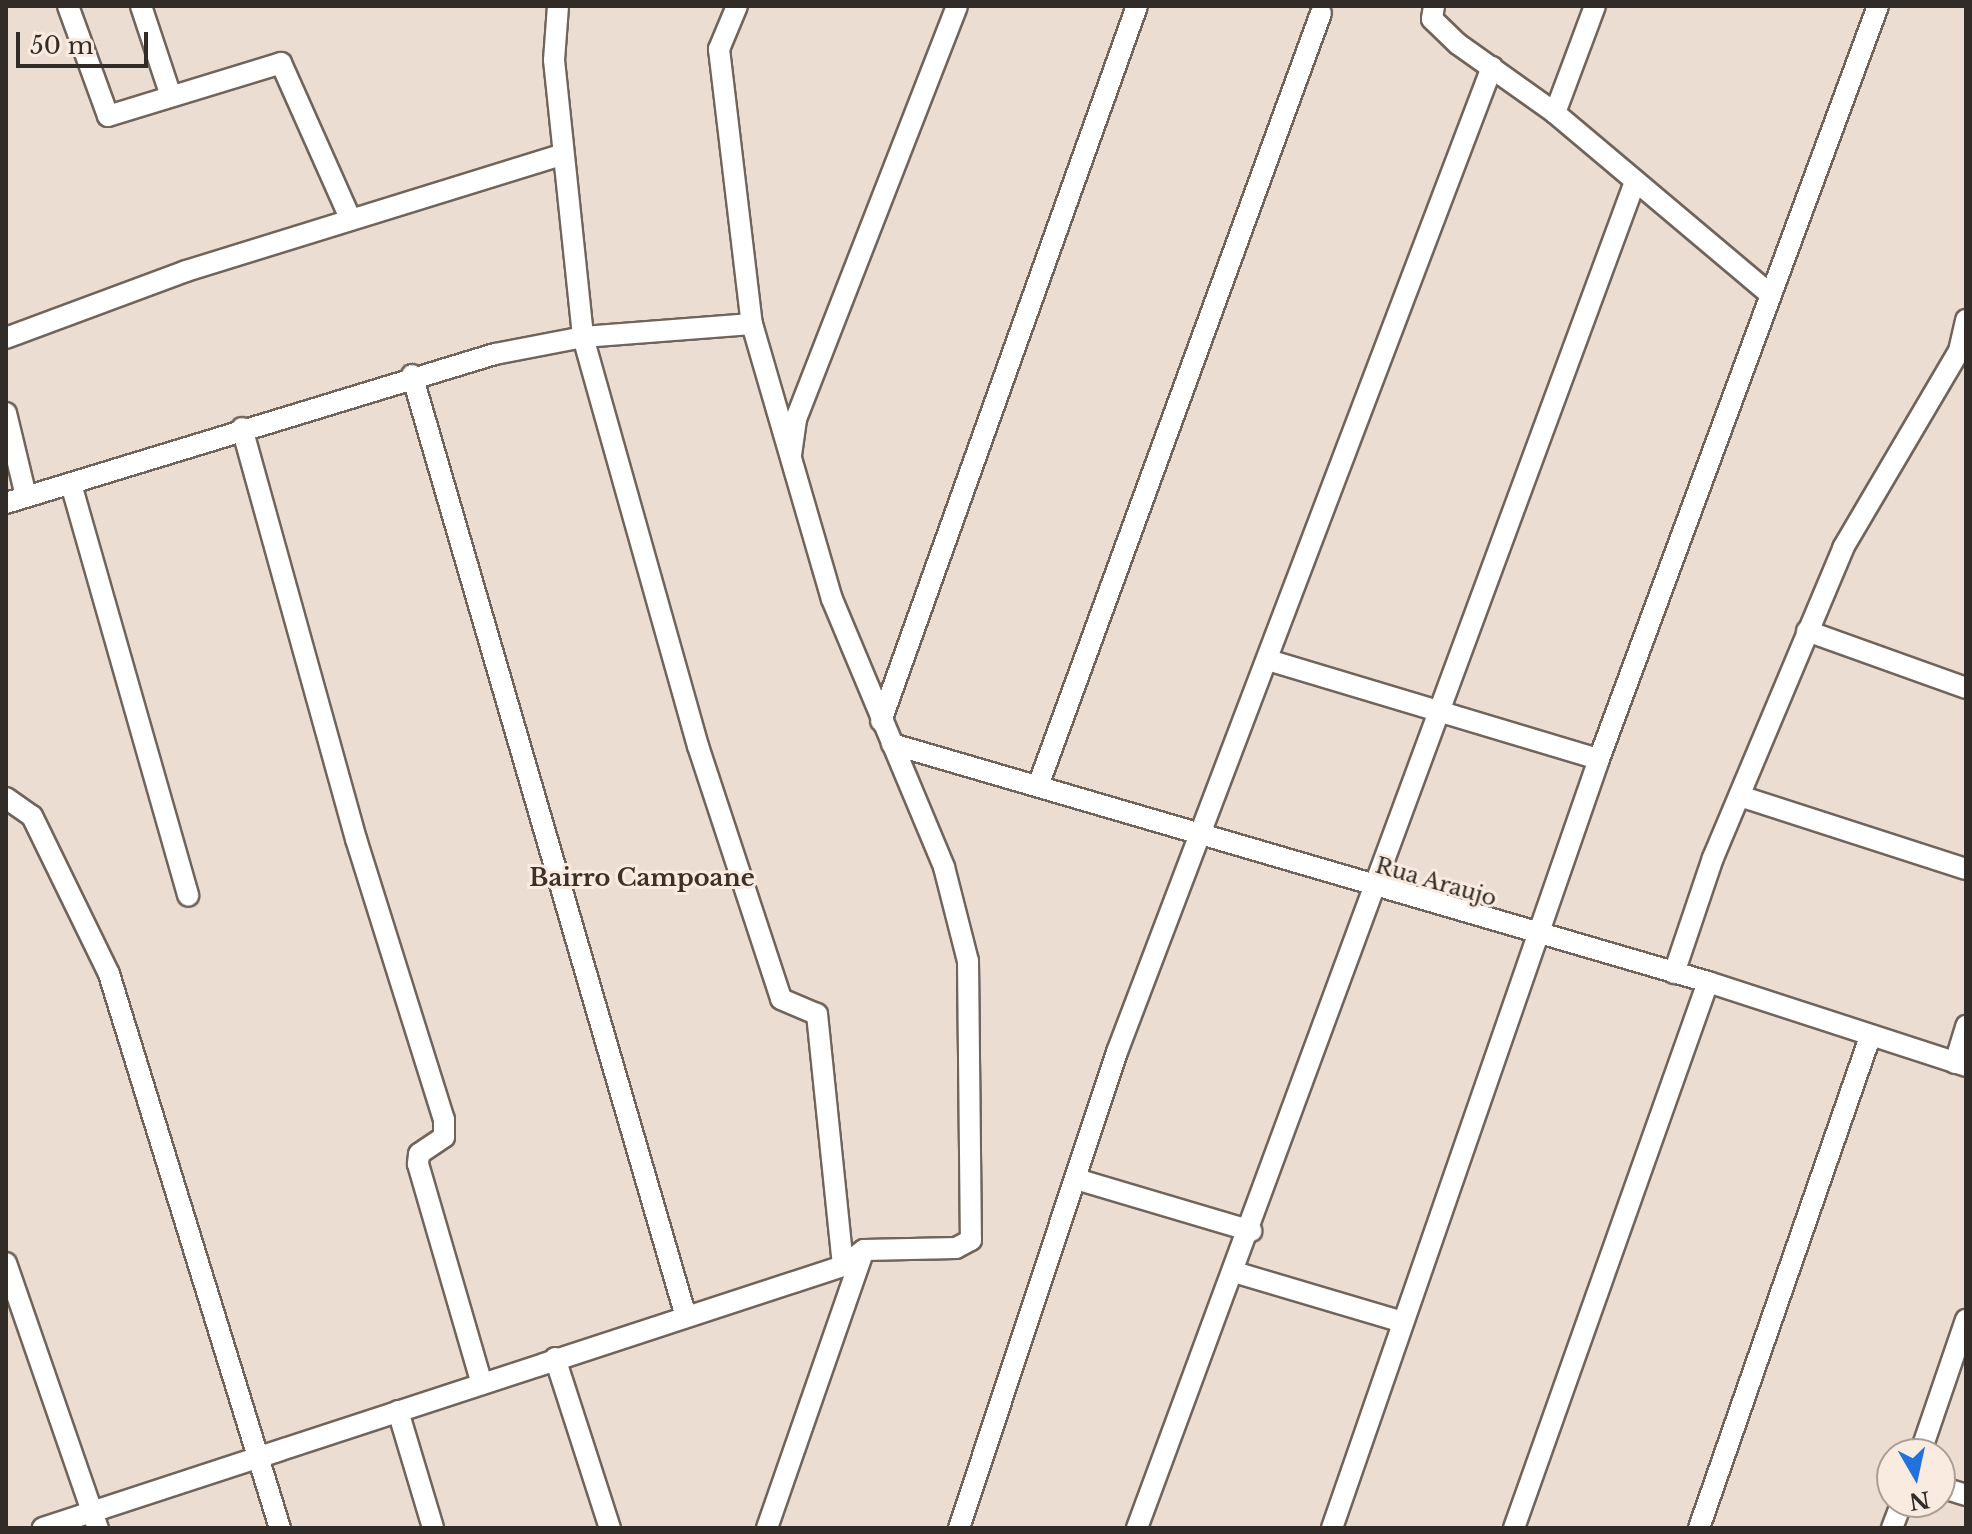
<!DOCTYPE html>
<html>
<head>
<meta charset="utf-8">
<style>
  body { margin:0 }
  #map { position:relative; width:1972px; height:1534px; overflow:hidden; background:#ecddd3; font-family:"Libre Baskerville",serif }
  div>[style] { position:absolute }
  .roads { filter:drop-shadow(2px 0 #70645b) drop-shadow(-2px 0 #70645b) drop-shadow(0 2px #70645b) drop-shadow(0 -2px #70645b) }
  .minor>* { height:20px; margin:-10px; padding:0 10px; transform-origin:10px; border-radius:10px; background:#fff }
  span { translate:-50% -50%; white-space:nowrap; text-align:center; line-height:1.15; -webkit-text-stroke:6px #faebe0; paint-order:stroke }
  .street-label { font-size:22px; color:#312c28 }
  .neighbourhood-label { font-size:24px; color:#3c3129; font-weight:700 }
  .frame { position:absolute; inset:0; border:8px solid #312c28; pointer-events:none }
  .north { position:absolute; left:1876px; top:1438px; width:80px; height:80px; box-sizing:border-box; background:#faebe0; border:2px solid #aa9f96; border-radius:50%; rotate:171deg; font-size:22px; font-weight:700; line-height:32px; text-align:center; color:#312c28 }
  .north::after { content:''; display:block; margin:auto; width:28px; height:36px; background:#2172dc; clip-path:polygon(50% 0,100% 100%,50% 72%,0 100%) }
  .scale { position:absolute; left:16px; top:32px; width:132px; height:36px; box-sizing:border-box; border:4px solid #312c28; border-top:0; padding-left:10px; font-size:24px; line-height:28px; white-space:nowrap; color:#312c28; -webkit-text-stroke:6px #faebe0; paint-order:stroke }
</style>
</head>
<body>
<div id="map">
  <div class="roads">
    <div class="minor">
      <i style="left:68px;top:6px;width:117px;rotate:70deg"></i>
      <i style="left:108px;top:116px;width:181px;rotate:-17deg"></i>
      <i style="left:281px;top:63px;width:170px;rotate:66deg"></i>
      <i style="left:141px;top:6px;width:92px;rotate:71.6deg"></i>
      <i style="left:558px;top:6px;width:54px;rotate:94.2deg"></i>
      <i style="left:554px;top:60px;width:279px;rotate:84deg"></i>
      <i style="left:583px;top:337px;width:425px;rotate:74.3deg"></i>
      <i style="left:698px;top:746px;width:266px;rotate:71.8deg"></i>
      <i style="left:781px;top:999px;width:39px;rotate:23deg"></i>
      <i style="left:817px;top:1014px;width:253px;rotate:84.1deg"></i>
      <i style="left:737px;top:6px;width:47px;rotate:112.7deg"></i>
      <i style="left:719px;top:49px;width:277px;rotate:83.2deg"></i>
      <i style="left:1434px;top:6px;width:13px;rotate:99deg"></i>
      <i style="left:1432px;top:19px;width:36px;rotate:44deg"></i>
      <i style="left:1458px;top:44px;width:119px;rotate:35.4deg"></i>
      <i style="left:1555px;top:113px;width:280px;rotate:40.1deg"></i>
      <i style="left:1555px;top:113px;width:114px;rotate:-69.5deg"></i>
      <i style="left:6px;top:338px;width:192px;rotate:-20.4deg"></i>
      <i style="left:186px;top:271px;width:393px;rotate:-17.2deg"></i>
      <i style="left:412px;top:375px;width:981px;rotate:73.78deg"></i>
      <i style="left:6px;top:413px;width:85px;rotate:76.5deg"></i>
      <i style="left:242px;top:428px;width:427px;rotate:74.5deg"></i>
      <i style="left:356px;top:839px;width:294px;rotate:72.6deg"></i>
      <i style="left:444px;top:1119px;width:18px;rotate:90deg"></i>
      <i style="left:444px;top:1137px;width:30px;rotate:146deg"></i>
      <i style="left:419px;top:1154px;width:10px;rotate:96deg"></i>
      <i style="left:418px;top:1164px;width:226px;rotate:73.8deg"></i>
      <i style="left:791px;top:455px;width:36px;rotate:-82deg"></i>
      <i style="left:796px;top:419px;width:443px;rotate:-68.7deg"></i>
      <i style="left:71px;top:484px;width:428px;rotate:74.1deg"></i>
      <i style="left:6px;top:503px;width:511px;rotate:-16.95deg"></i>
      <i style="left:495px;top:354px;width:90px;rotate:-10.9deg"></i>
      <i style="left:583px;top:337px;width:169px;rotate:-4.4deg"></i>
      <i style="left:752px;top:324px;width:286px;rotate:73.8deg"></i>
      <i style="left:832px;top:599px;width:290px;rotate:67.3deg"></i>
      <i style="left:944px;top:867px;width:97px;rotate:75.7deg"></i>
      <i style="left:968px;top:961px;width:279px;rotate:89.4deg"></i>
      <i style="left:971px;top:1240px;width:17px;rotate:152deg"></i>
      <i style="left:956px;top:1248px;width:92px;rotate:178.8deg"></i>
      <i style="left:864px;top:1250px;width:26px;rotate:143deg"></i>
      <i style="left:843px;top:1266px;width:842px;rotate:161.87deg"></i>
      <i style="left:1807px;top:631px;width:169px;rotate:19.7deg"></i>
      <i style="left:1268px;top:660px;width:345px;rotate:16.7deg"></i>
      <i style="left:881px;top:721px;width:759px;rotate:-70.3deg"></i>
      <i style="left:892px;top:744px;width:850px;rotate:16.26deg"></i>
      <i style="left:1708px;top:982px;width:271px;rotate:18deg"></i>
      <i style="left:1038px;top:786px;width:823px;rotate:-69.89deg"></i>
      <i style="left:1740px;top:796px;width:237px;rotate:17.9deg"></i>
      <i style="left:6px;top:798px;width:32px;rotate:35deg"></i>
      <i style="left:32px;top:816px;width:176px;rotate:64deg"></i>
      <i style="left:109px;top:974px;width:580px;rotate:72.85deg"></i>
      <i style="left:1674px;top:973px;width:121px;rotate:-71.3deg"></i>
      <i style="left:1713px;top:858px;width:336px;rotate:-67.2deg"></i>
      <i style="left:1843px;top:548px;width:229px;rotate:-59.5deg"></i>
      <i style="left:1959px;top:351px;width:32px;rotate:-77deg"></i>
      <i style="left:1955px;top:1063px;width:39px;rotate:-73deg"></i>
      <i style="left:1076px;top:1179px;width:183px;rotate:16.5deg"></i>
      <i style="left:6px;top:1263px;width:281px;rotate:70.9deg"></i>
      <i style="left:1234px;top:1272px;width:176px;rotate:16.5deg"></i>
      <i style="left:555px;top:1358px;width:179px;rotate:72.1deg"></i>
      <i style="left:398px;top:1411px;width:122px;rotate:73.3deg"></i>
      <i style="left:1920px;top:1454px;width:142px;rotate:-71.1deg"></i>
      <i style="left:1940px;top:1487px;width:27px;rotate:17deg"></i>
      <i style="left:767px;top:1528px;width:294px;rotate:-70.8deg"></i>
      <i style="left:959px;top:1528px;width:502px;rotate:-71.64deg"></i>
      <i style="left:1117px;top:1052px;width:1054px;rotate:-69.16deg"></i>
      <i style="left:1137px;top:1528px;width:1435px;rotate:-69.7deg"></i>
      <i style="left:1332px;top:1528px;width:814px;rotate:-70.85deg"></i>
      <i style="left:1599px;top:759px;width:803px;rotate:-69.67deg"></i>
      <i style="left:1514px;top:1528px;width:579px;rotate:-70.44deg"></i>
      <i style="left:1699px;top:1528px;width:520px;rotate:-70.8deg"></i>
      <i style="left:1892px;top:1528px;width:28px;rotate:-69deg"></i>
    </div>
  </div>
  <div class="street-label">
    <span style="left:1436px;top:882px;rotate:16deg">Rua Araujo</span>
  </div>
  <div class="neighbourhood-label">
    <span style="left:642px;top:878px">Bairro Campoane</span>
  </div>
  <div class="frame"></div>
  <div class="north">N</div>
  <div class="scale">50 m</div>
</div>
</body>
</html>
